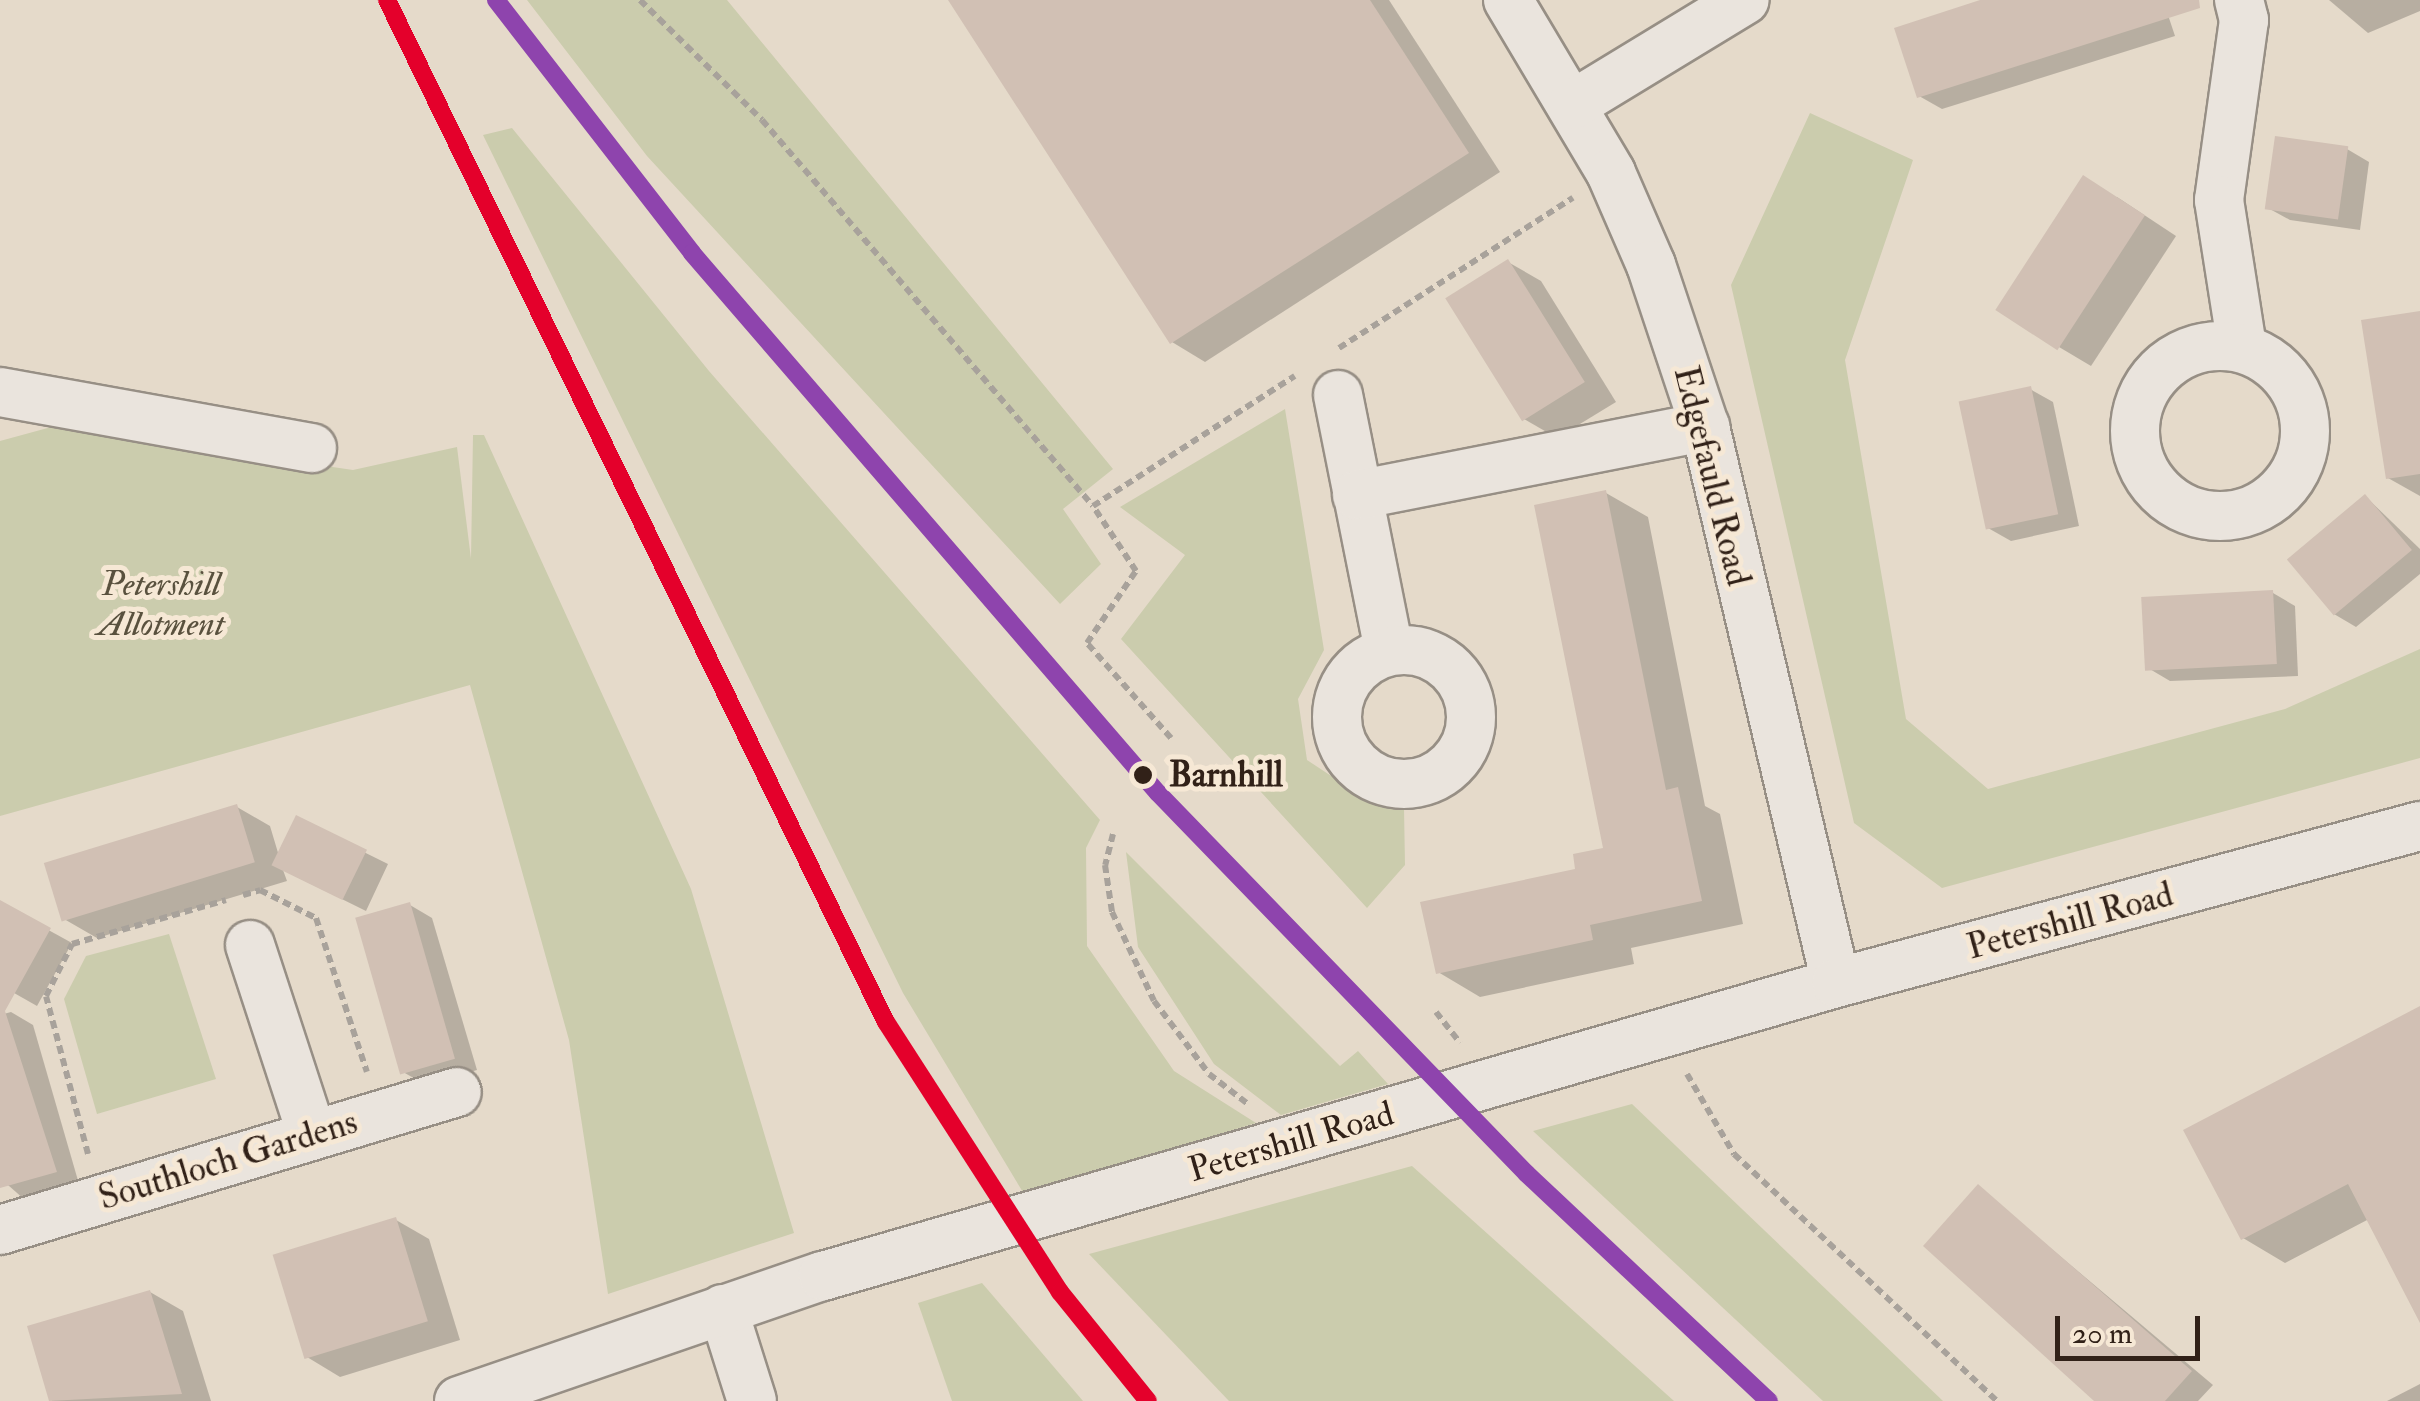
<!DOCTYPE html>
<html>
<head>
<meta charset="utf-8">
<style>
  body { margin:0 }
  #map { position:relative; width:2420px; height:1401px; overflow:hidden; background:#e5daca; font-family:"IM FELL Double Pica",serif }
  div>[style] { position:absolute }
  .green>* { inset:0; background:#cbccad }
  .shadow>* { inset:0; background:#0003 }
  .building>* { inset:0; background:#d1c0b4; transform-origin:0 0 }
  .path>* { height:6px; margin-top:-3px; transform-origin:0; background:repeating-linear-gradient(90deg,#a8a29b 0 8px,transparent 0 13px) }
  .roads { filter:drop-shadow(2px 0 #978f85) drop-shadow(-2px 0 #978f85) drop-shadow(0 2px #978f85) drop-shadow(0 -2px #978f85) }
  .minor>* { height:48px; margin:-24px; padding:0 24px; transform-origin:24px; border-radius:24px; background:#eae4dd }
  .minor>.ring { margin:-24px; padding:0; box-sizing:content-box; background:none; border:48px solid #eae4dd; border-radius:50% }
  .rail-1>* { height:18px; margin:-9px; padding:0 9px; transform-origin:9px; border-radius:9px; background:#8e44ad }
  .rail-2>* { height:18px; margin:-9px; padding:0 9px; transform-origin:9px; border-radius:9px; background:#e4002b }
  .dots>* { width:28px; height:28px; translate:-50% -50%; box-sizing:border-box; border:5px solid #f6e8d5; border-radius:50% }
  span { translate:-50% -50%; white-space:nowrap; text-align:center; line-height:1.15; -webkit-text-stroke:10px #f6e8d5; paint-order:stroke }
  .street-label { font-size:35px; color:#312118 }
  .park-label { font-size:35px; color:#59513e; font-style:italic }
  .stop-label { font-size:35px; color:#312118; font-weight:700 }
  .left { translate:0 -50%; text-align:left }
  .scale { position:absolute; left:2055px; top:1316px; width:145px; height:45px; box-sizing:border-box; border:5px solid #312118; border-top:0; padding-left:12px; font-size:30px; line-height:35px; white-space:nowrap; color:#312118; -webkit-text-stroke:8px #f6e8d5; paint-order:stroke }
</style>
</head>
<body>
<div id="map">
  <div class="green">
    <i style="clip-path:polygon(527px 0,727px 0,1113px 469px,1063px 509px,1101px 564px,1060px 604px,647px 156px)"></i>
    <i style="clip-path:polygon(1810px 113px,1913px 160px,1845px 360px,1906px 719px,1988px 789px,2285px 709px,2420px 649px,2420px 758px,1942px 888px,1854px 823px,1731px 285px)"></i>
    <i style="clip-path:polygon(512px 128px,709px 371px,1100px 820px,1086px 848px,1087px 946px,1174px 1071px,1256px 1123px,1024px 1194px,903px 993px,483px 135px)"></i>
    <i style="clip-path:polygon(1285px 409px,1324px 650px,1298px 699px,1307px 760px,1354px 791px,1404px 808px,1405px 865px,1367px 908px,1121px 639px,1185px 555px,1120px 507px)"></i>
    <i style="clip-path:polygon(55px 426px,353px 470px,457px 447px,471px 559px,473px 435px,484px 435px,691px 889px,794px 1233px,608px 1294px,569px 1040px,470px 685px,0 816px,0 441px)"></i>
    <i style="clip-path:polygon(1126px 852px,1340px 1066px,1358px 1051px,1388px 1084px,1281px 1115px,1214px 1064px,1138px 947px)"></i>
    <i style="clip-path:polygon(169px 934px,216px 1079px,97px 1114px,64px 999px,86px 956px)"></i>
    <i style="clip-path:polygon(1632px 1104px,1943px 1401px,1823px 1401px,1533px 1131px)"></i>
    <i style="clip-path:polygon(1412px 1166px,1674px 1401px,1229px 1401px,1089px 1254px)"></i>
    <i style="clip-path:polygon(982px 1283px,1083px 1401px,952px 1401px,918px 1303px)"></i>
  </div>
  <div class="shadow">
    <i style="clip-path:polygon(951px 0,1389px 0,1500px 172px,1205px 362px,1172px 342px)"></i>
    <i style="clip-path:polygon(1992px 0,2163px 0,2175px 36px,1942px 109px,1919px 96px)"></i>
    <i style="clip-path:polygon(2329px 0,2420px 0,2420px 11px,2368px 33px)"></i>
    <i style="clip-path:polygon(2347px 149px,2369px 162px,2360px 230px,2290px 220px,2268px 208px)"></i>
    <i style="clip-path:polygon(2117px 197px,2176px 236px,2091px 366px,2059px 347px)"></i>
    <i style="clip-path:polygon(1508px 262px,1541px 281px,1616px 402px,1557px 438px,1524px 419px)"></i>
    <i style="clip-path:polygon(2420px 314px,2420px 496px,2388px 478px)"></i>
    <i style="clip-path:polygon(2030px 389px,2053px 402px,2079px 526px,2011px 541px,1988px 528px)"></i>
    <i style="clip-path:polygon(1606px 493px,1648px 517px,1705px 806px,1720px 814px,1743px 924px,1631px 948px,1634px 964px,1480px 997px,1438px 972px,1605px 850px)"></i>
    <i style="clip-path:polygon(2366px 497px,2420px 549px,2420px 574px,2356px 627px,2334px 614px)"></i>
    <i style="clip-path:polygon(2273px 593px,2295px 606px,2298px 676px,2170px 681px,2148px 668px)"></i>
    <i style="clip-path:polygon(237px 807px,270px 826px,279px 856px,297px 819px,388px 864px,366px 911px,283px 870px,287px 881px,97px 938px,64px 919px)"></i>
    <i style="clip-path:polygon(3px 905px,72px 943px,37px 1006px,0 985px)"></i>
    <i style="clip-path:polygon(410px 905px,432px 918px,477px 1070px,426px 1085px,403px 1072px)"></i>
    <i style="clip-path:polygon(2420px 1009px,2420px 1290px,2369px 1219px,2285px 1263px,2243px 1238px)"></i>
    <i style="clip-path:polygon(11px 1012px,33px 1025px,79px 1184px,25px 1200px,0 1178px,0 1015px)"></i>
    <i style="clip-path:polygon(1978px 1187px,2213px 1385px,2198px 1401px,2098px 1401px)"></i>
    <i style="clip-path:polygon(396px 1220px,429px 1239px,460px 1340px,340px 1377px,307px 1357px)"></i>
    <i style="clip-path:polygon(150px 1292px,183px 1311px,211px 1401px,52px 1401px,30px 1328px)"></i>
    <i style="clip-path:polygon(2420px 1384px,2420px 1401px,2387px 1401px)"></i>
  </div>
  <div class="building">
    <i style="clip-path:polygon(948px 0,1370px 0,1469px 153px,1170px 344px)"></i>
    <i style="clip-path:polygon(1980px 0,2199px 0,2200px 8px,1917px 98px,1894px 28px)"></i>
    <i style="left:2275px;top:136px;width:74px;height:74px;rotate:8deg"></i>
    <i style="left:2083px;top:175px;width:74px;height:161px;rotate:33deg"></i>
    <i style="left:1508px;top:259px;width:145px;height:74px;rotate:58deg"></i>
    <i style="clip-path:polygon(2420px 311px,2420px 474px,2386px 479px,2361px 320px)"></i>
    <i style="left:2031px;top:386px;width:131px;height:74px;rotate:78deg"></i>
    <i style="clip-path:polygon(1606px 490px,1666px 790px,1678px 787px,1702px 901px,1590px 925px,1593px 940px,1436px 974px,1420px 902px,1575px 869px,1573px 854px,1603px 848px,1534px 505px)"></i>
    <i style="left:2365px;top:494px;width:73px;height:102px;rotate:50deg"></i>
    <i style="left:2273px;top:590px;width:74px;height:132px;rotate:87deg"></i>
    <i style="left:237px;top:804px;width:61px;height:202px;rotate:73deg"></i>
    <i style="left:296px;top:815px;width:79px;height:56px;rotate:26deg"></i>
    <i style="clip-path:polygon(0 900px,51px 928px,5px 1011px,57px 1172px,0 1188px)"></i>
    <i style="left:410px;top:902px;width:163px;height:57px;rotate:74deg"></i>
    <i style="clip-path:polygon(2420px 1006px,2420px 1323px,2348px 1184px,2241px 1240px,2183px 1130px)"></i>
    <i style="clip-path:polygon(1978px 1184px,2192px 1371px,2165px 1401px,2094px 1401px,1923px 1246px)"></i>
    <i style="left:396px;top:1217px;width:109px;height:129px;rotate:73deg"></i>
    <i style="clip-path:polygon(150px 1290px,182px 1394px,49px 1401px,27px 1326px)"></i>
  </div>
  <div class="path">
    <i style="left:640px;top:0;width:171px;rotate:44.5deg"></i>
    <i style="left:762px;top:120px;width:508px;rotate:49.39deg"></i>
    <i style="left:1339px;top:348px;width:278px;rotate:-32.7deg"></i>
    <i style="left:1171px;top:738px;width:127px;rotate:-131.5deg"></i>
    <i style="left:1087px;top:643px;width:87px;rotate:-55.8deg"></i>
    <i style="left:1136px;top:571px;width:78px;rotate:-123.5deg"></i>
    <i style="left:1093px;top:506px;width:240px;rotate:-32.8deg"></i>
    <i style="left:1113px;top:834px;width:32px;rotate:104deg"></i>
    <i style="left:1105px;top:865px;width:48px;rotate:81.5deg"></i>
    <i style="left:1112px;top:912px;width:98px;rotate:64.7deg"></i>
    <i style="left:1154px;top:1001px;width:91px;rotate:53deg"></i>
    <i style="left:1209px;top:1074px;width:49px;rotate:37.6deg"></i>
    <i style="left:243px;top:895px;width:18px;rotate:-16deg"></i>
    <i style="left:260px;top:890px;width:63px;rotate:26.6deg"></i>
    <i style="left:316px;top:918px;width:162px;rotate:71.7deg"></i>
    <i style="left:1436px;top:1012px;width:39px;rotate:52deg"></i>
    <i style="left:1687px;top:1074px;width:93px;rotate:59.6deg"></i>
    <i style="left:1734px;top:1154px;width:361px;rotate:43.2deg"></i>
    <i style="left:88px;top:1154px;width:163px;rotate:-104.9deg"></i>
    <i style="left:46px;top:996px;width:58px;rotate:-63.4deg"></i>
    <i style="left:72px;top:944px;width:160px;rotate:-15.9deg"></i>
  </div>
  <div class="roads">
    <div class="minor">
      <i style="left:1508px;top:0;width:201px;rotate:59.2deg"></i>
      <i style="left:1611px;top:173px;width:100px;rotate:66.5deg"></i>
      <i style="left:1651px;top:265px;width:171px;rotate:71.6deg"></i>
      <i style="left:1705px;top:427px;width:571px;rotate:76.74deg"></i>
      <i style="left:2239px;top:0;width:21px;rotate:76deg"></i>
      <i style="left:2244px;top:20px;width:182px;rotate:97.9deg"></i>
      <i style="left:2219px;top:200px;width:149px;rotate:81.1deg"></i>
      <i style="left:1572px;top:105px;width:202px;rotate:-31.3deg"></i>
      <i class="ring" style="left:2135px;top:346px;width:122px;height:122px"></i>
      <i style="left:0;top:392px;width:317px;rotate:10.2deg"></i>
      <i style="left:1338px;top:395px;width:261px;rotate:78.7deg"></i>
      <i style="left:1357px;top:495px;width:355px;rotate:-11.1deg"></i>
      <i class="ring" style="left:1337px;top:650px;width:86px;height:86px"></i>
      <i style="left:250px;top:945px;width:200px;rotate:71.9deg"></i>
      <i style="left:0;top:1230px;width:477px;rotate:-16.8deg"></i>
      <i style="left:723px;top:1309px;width:96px;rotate:72.5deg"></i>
      <i style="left:459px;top:1401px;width:385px;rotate:-19deg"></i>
      <i style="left:823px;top:1276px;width:1055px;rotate:-16.13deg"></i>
      <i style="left:1836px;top:983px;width:605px;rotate:-15.05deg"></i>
    </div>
  </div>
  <div class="rail-1">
    <i style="left:496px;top:0;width:320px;rotate:52.2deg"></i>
    <i style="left:692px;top:253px;width:713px;rotate:49.21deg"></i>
    <i style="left:1158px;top:793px;width:530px;rotate:45.92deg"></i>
    <i style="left:1527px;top:1174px;width:332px;rotate:43.2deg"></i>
  </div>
  <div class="rail-2">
    <i style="left:387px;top:0;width:1137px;rotate:63.98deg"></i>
    <i style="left:886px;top:1022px;width:321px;rotate:57.2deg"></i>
    <i style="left:1060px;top:1292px;width:140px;rotate:51.1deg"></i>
  </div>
  <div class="dots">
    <i style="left:1143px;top:775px;background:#312118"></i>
  </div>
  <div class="street-label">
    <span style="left:1712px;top:476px;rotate:76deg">Edgefauld Road</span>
    <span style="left:2070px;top:921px;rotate:-15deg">Petershill Road</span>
    <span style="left:1291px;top:1142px;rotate:-16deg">Petershill Road</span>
    <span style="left:228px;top:1160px;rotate:-17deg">Southloch Gardens</span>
  </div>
  <div class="park-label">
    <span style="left:161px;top:604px">Petershill<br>Allotment</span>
  </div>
  <div class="stop-label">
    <span class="left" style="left:1169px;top:775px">Barnhill</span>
  </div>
  <div class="scale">20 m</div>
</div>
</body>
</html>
